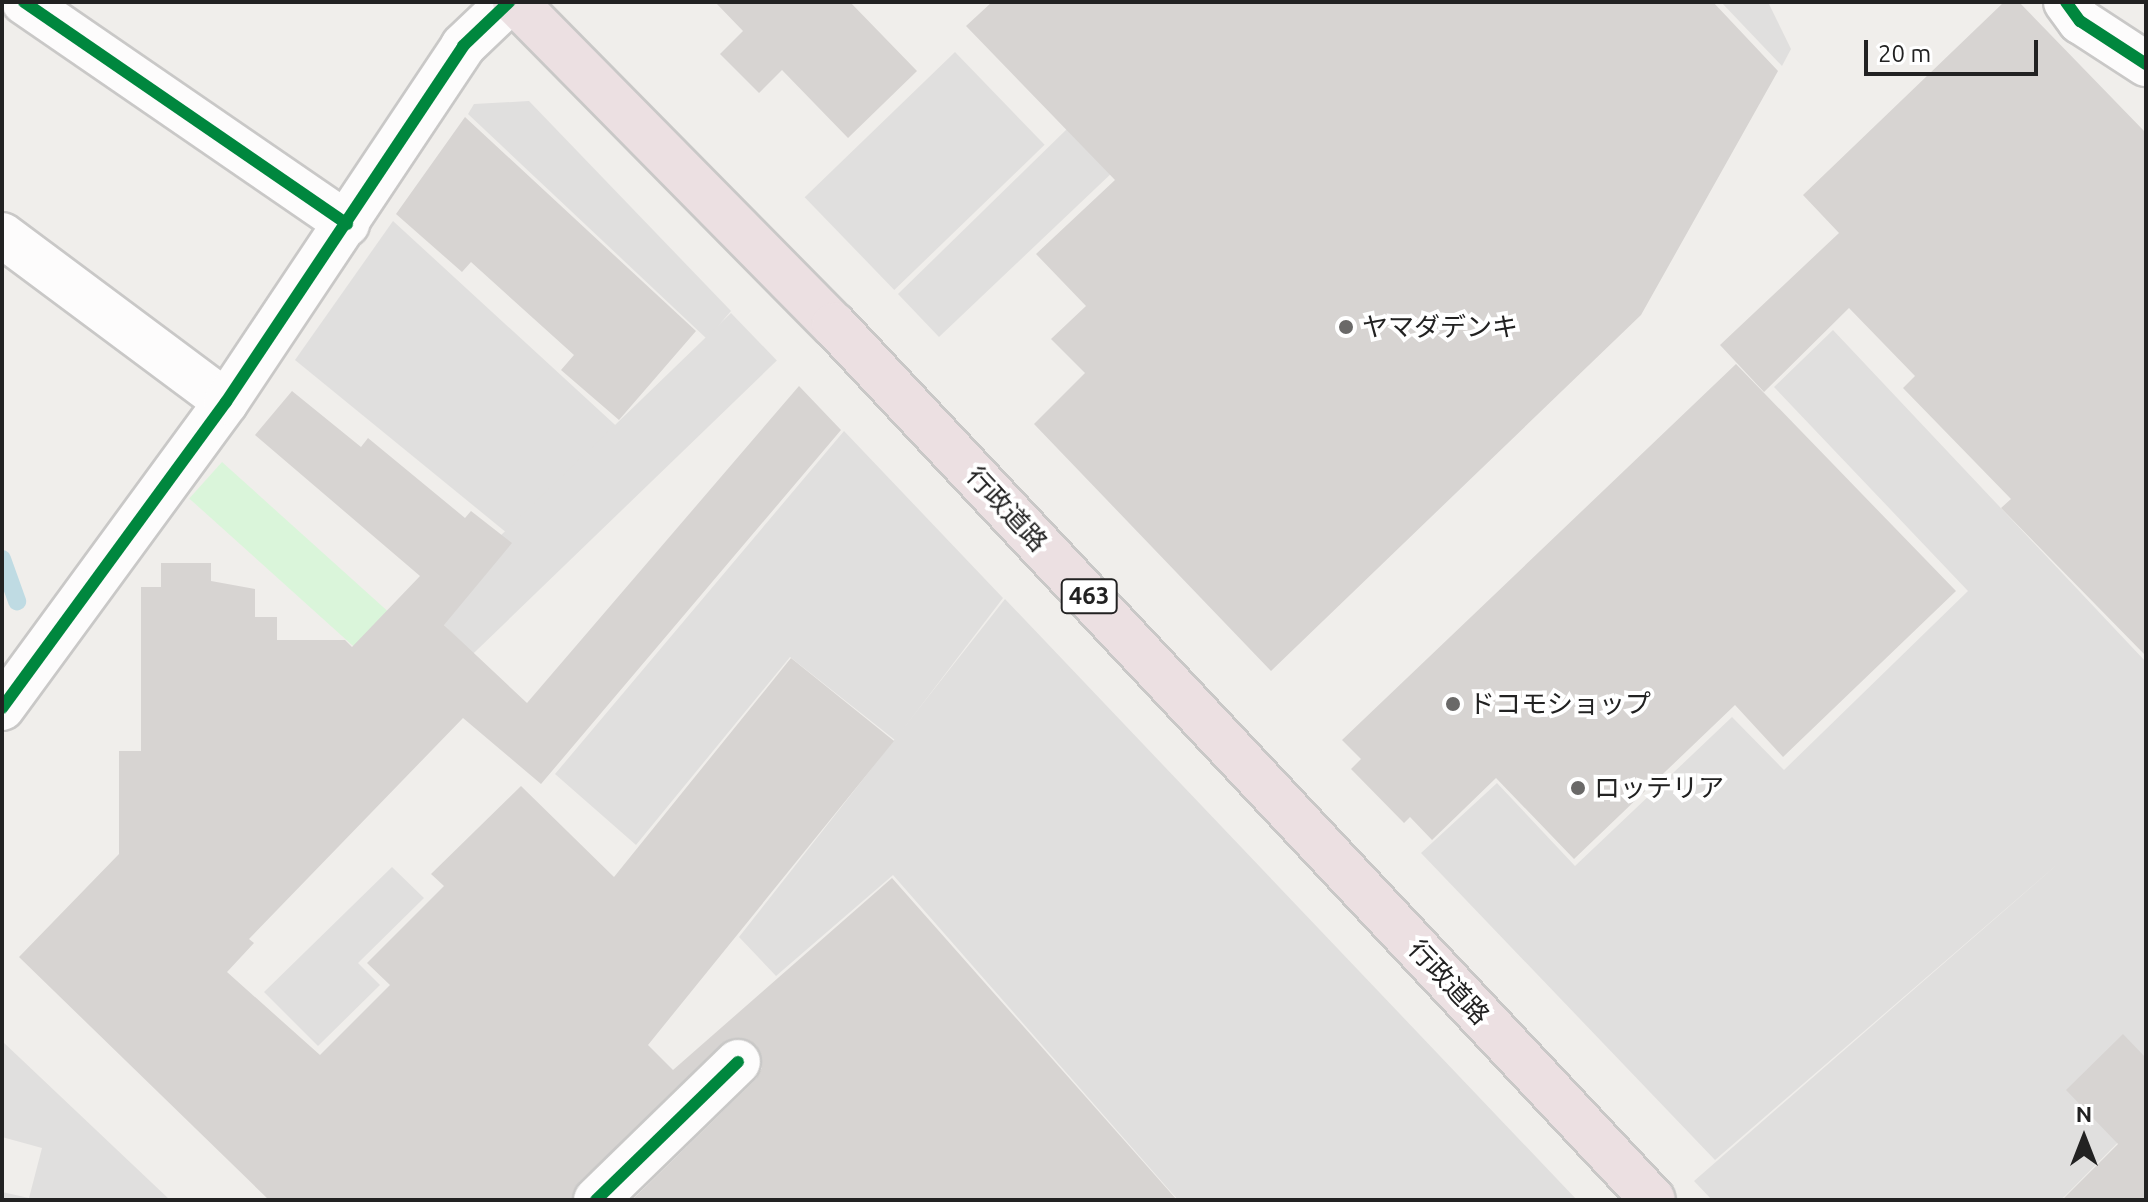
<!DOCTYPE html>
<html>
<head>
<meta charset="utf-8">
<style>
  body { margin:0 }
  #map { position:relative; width:2148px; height:1202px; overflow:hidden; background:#f0eeeb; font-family:Ubuntu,"Noto Sans JP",sans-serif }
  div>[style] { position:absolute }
  .park>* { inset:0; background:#daf5da; transform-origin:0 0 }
  .parking>* { inset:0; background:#e0dfde; transform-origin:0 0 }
  .stream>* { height:18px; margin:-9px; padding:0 9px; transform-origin:9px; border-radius:9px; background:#bfdbe3 }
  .building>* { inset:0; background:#d7d4d2 }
  .roads { filter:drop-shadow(2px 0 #c9c8c7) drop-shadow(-2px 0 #c9c8c7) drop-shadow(0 2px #c9c8c7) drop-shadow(0 -2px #c9c8c7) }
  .minor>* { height:44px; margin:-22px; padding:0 22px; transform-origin:22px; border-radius:22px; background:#fdfcfc }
  .highway>* { height:44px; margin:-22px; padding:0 22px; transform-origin:22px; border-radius:22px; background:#ece0e2 }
  .cycleway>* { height:12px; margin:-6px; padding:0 6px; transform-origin:6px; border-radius:6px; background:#00873e }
  .dots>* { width:22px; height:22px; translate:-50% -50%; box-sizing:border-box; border:4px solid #fff; border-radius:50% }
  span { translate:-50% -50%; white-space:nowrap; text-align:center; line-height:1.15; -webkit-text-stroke:8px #fff; paint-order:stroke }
  .shield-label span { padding:2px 6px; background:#fff; border:2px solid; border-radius:6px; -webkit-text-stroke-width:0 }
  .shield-label { font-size:24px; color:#222; font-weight:700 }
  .poi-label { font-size:26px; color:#222 }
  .left { translate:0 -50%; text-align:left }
  .street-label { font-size:26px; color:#222 }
  .frame { position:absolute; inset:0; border:4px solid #222; pointer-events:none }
  .north { position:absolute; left:2044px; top:1098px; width:80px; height:80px; -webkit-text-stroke:6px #fff; paint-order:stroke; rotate:0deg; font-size:22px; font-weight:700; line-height:32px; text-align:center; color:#222 }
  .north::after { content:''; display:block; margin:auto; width:28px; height:36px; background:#222; clip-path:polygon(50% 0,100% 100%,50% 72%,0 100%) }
  .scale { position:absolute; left:1864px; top:40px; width:174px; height:36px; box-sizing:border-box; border:4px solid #222; border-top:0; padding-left:10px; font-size:24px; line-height:28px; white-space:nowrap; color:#222; -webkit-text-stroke:6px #fff; paint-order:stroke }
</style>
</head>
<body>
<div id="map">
  <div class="park">
    <i style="left:222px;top:462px;width:290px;height:49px;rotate:42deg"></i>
  </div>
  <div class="parking">
    <i style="clip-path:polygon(1197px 2px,1292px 2px,939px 337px,898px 294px)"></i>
    <i style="clip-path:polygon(1721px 2px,1768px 2px,1791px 49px,1782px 66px)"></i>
    <i style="left:955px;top:52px;width:129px;height:209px;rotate:46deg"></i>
    <i style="clip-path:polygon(529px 101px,731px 311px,707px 339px,468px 114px,474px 104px)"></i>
    <i style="clip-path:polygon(393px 221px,625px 434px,529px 551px,295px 360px)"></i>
    <i style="left:731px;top:313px;width:66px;height:423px;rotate:46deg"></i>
    <i style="clip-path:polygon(1833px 330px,2146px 662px,2146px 1114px,2061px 1200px,1712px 1200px,1694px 1181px,2060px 862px,1715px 1160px,1421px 853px,1497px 783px,1575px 866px,1732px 717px,1784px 770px,1968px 591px,1774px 387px)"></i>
    <i style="clip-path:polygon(844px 431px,1003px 598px,895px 740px,790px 657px,636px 845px,555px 774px)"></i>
    <i style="clip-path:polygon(1005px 599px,1577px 1200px,1178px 1200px,893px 875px,776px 976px,739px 937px)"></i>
    <i style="clip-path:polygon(392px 867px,424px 898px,358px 963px,380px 985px,318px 1046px,264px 992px)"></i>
    <i style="clip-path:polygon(2px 1041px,170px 1200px,2px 1200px,2px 1192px,29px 1198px,42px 1148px,2px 1137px)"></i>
  </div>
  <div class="stream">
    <i style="left:2px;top:559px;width:45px;rotate:70.3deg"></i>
  </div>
  <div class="building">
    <i style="clip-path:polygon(715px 2px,850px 2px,917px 71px,848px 138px,782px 70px,759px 93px,720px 54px,743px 31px)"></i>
    <i style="clip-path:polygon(992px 2px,1713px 2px,1778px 71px,1641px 315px,1271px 671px,1034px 424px,1085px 373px,1051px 339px,1086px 306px,1036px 254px,1115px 180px,966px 26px)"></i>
    <i style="clip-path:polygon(2004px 2px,2019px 2px,2146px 133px,2146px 656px,2001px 508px,2011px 499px,1903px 388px,1915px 376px,1849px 308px,1764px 392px,1720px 345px,1839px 233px,1803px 195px)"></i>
    <i style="clip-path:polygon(465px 117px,696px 331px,619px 420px,561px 370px,574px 355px,471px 262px,462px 272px,396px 214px)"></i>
    <i style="clip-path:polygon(1736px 364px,1956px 591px,1783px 757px,1735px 705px,1574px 859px,1496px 778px,1432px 840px,1410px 817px,1404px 823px,1351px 769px,1361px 759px,1342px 740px)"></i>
    <i style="clip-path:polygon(799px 386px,841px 430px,541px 784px,463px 718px,249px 939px,254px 943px,227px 972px,320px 1055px,390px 985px,367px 963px,444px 886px,431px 874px,521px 786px,614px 877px,791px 658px,894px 741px,648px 1045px,673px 1070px,892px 878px,1177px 1200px,632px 1200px,756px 1079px,762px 1068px,756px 1045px,733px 1038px,579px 1182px,572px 1200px,269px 1200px,19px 957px,119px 854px,119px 751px,141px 751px,141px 587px,161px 587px,161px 563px,211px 563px,211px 581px,255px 589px,255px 617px,277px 617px,277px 640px,345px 640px,352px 647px,420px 576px,255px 435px,292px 391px,361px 447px,368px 438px,465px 518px,471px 511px,512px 543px,444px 625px,527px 703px)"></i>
    <i style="clip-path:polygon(2123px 1034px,2146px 1058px,2146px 1200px,2062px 1200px,2118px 1144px,2066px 1090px)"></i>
  </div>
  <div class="roads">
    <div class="minor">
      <i style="left:24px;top:2px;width:392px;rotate:34.5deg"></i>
      <i style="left:2066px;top:2px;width:24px;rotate:54deg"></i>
      <i style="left:2080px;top:21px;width:79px;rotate:33.1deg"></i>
      <i style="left:2px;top:235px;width:279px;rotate:36.7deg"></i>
      <i style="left:2px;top:708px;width:379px;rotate:-53.8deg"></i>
      <i style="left:226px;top:402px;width:428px;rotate:-56.3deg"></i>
      <i style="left:463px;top:46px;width:64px;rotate:-43.7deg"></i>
      <i style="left:596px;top:1200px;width:198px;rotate:-44.2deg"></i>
    </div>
    <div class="highway">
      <i style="left:515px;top:2px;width:454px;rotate:45.4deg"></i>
      <i style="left:834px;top:325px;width:1198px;rotate:46.89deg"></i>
    </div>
  </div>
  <div class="cycleway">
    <i style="left:24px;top:2px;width:392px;rotate:34.5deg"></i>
    <i style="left:2066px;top:2px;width:24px;rotate:54deg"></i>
    <i style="left:2080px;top:21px;width:79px;rotate:33.1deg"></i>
    <i style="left:2px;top:708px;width:379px;rotate:-53.8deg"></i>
    <i style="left:226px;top:402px;width:428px;rotate:-56.3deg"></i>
    <i style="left:463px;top:46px;width:64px;rotate:-43.7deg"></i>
    <i style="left:596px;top:1200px;width:198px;rotate:-44.2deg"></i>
  </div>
  <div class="dots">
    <i style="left:1346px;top:327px;background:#6a6968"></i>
    <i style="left:1453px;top:704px;background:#6a6968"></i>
    <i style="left:1578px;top:788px;background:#6a6968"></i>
  </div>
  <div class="shield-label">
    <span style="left:1089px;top:596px">463</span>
  </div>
  <div class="poi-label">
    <span class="left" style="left:1362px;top:327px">ヤマダデンキ</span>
    <span class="left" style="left:1469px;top:704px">ドコモショップ</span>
    <span class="left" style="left:1594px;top:788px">ロッテリア</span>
  </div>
  <div class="street-label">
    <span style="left:1007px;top:509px;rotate:47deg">行政道路</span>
    <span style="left:1449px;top:982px;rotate:47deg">行政道路</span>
  </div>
  <div class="frame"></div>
  <div class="north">N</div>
  <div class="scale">20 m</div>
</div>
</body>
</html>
